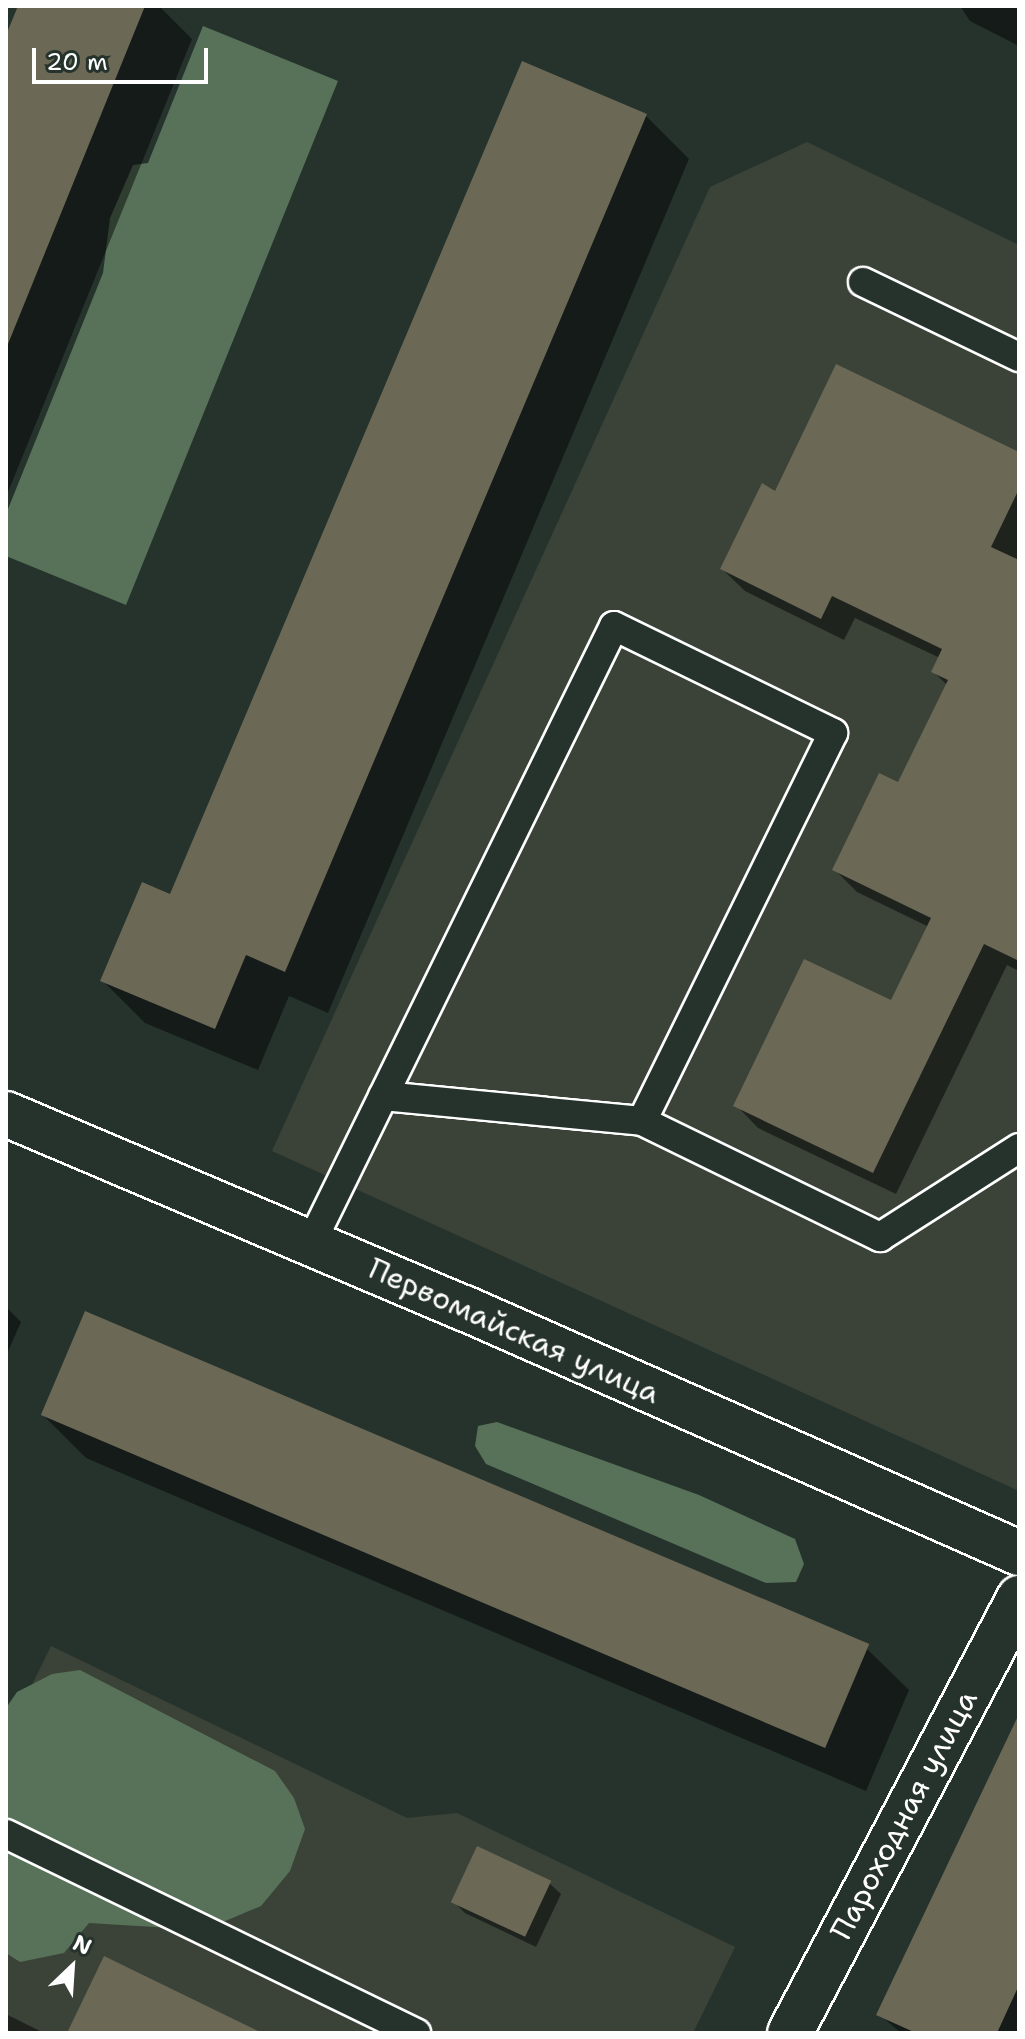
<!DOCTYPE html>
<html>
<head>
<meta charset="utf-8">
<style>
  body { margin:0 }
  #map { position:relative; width:1025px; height:2039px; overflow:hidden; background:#26332d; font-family:"Shantell Sans",sans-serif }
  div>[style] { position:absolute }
  .built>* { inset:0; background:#3b4339 }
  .green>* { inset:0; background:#577258 }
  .shadow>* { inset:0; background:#0007 }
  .building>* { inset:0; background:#6b6855; transform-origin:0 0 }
  .roads { filter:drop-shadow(2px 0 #fff) drop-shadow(-2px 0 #fff) drop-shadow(0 2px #fff) drop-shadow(0 -2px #fff) }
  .service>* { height:28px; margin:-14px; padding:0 14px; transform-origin:14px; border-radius:14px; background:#26332d }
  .minor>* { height:44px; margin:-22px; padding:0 22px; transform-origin:22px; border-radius:22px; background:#26332d }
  span { translate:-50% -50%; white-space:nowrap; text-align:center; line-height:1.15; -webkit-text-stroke:7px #26332d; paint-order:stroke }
  .street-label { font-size:30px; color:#fff }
  .frame { position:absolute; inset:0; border:8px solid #fff; pointer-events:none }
  .north { position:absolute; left:32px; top:1927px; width:80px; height:80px; -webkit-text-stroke:6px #26332d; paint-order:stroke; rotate:25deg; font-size:22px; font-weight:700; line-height:32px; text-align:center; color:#fff }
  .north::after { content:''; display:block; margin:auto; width:28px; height:36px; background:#fff; clip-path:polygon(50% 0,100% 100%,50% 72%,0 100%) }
  .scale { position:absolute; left:32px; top:48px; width:176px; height:36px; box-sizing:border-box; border:4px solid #fff; border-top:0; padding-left:10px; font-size:24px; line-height:28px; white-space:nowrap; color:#fff; -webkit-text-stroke:6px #26332d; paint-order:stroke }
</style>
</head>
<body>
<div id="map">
  <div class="built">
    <i style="clip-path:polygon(807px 142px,1019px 245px,1019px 1491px,272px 1151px,710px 187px)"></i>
    <i style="clip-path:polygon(51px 1646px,407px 1818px,457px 1813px,735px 1947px,693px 2033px,6px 2033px,6px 1738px)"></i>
  </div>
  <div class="green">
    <i style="clip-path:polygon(203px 26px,338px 81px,126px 605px,6px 556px,6px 514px,103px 273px,110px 218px,133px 165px,148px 163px)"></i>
    <i style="clip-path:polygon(497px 1422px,699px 1495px,795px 1539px,804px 1564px,796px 1582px,766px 1583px,486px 1464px,475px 1446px,478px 1426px)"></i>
    <i style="clip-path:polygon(80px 1670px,275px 1771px,294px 1798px,305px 1829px,290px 1871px,261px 1906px,204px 1930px,89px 1923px,64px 1953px,20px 1962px,6px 1953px,6px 1708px,17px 1692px,52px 1674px)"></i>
  </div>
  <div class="shadow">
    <i style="clip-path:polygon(20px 6px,159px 6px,192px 39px,6px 497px,6px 41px)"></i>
    <i style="clip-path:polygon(960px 6px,1019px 6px,1019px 46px,970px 21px)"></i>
    <i style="clip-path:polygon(646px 116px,689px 159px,328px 1013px,289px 996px,258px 1070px,145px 1023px,102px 980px,171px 897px)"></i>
    <i style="clip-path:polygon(1019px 454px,1019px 971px,1007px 965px,896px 1194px,758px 1128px,736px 1105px,892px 1003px,929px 927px,857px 892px,835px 870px,899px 785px,948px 686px,933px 671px,940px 658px,855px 618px,844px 640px,745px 591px,722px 569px,776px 493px)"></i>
    <i style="clip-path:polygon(6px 1307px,21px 1322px,6px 1356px)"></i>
    <i style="clip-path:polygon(43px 1415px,866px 1648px,909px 1690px,866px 1791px,86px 1458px)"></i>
    <i style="clip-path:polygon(1019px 1716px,1019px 2033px,901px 2033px,879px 2014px)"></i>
    <i style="clip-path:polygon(549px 1883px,561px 1894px,536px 1947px,465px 1913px,453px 1901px)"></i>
    <i style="clip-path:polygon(6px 2014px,44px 2033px,6px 2033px)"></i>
  </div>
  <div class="building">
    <i style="clip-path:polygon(18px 6px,145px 6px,8px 344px,6px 35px)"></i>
    <i style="clip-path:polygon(522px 61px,647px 114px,285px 972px,246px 955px,215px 1029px,100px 981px,142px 882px,170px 894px)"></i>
    <i style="clip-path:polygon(836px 364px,1019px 452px,1019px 489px,991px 547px,1019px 560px,1019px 961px,984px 944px,873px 1173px,733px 1106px,804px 959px,891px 1000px,931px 918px,832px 870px,879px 773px,898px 782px,948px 680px,931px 672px,942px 649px,832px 596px,821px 619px,720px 569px,762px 483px,775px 491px)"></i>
    <i style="left:85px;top:1311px;width:852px;height:113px;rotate:23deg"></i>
    <i style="clip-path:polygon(1019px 1714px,1019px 1985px,997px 2033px,916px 2033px,876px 2015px)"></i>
    <i style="left:477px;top:1846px;width:82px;height:62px;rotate:25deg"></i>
    <i style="clip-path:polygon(104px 1956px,262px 2033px,67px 2033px)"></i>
  </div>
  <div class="roads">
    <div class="service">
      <i style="left:863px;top:282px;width:173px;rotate:25.7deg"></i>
      <i style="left:383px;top:1096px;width:260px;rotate:5.5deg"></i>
      <i style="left:311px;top:1243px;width:687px;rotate:-63.84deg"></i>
      <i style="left:614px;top:626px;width:244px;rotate:26deg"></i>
      <i style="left:833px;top:733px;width:432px;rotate:116.2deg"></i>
      <i style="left:642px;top:1121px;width:265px;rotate:26deg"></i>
      <i style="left:880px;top:1237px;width:165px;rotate:-32.6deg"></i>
      <i style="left:6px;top:1834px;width:456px;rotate:25.9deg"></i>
    </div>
    <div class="minor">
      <i style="left:6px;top:1114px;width:497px;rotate:23deg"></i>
      <i style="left:464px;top:1308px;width:607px;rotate:23.82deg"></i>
      <i style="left:790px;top:2033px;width:492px;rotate:-62.2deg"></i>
    </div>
  </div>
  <div class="street-label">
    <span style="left:514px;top:1331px;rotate:24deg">Первомайская улица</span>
    <span style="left:904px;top:1815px;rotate:-62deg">Пароходная улица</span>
  </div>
  <div class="frame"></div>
  <div class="north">N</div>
  <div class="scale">20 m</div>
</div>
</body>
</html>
